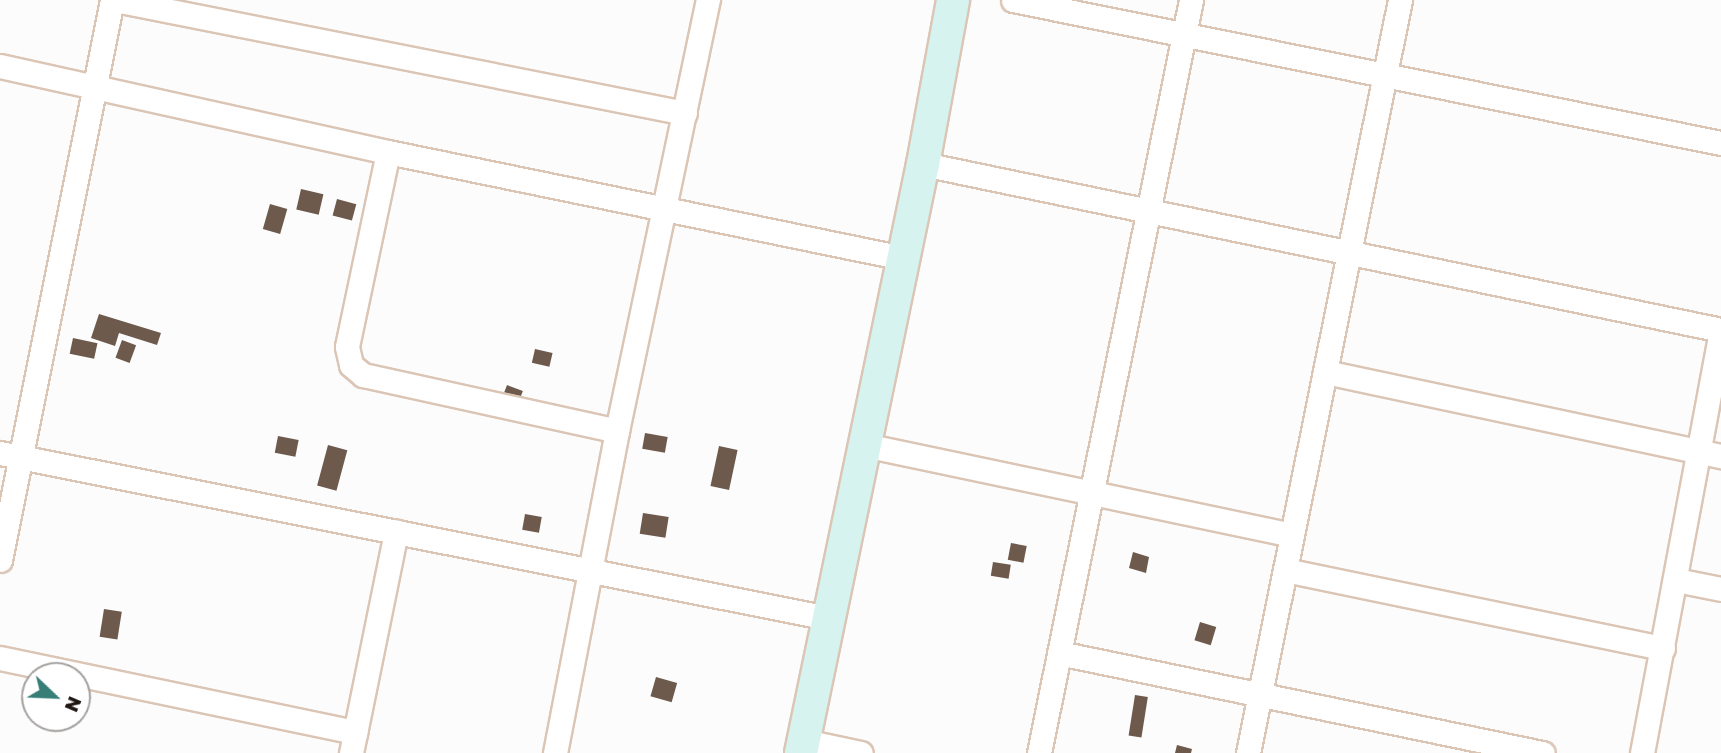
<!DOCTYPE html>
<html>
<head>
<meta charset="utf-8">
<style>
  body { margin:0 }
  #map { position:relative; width:1721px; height:753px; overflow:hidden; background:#fcfcfc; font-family:"Golos Text",sans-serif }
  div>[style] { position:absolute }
  .building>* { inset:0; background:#6d5a4c; transform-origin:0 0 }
  .roads { filter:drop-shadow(2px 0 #dbc5b5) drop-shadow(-2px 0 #dbc5b5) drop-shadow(0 2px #dbc5b5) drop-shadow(0 -2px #dbc5b5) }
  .street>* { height:23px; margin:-11.5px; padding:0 11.5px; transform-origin:11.5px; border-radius:11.5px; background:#fff }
  .secondary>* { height:32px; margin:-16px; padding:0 16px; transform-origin:16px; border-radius:16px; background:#d6f3f0 }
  span { translate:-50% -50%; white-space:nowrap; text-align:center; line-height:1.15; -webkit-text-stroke:7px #fff; paint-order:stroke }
  .north { position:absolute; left:21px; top:662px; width:70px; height:70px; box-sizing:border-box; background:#fff; border:2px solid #a5a2a0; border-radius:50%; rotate:113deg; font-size:19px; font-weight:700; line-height:28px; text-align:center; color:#1e1611 }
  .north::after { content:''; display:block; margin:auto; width:24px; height:32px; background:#377e77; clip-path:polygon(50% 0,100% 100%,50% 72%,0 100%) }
</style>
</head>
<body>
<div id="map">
  <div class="building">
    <i style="left:301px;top:189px;width:23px;height:21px;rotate:13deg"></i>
    <i style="left:337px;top:199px;width:20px;height:17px;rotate:15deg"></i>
    <i style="left:270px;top:204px;width:18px;height:26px;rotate:16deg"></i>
    <i style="clip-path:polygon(99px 314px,161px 333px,157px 345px,119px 333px,115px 346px,91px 338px)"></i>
    <i style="left:73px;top:338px;width:25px;height:16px;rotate:12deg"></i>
    <i style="left:122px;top:340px;width:15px;height:19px;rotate:20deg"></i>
    <i style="left:535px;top:349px;width:18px;height:14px;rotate:13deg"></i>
    <i style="left:507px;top:385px;width:17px;height:20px;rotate:21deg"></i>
    <i style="left:645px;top:433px;width:23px;height:16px;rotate:10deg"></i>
    <i style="left:278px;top:436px;width:21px;height:17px;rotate:11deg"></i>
    <i style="left:328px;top:445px;width:20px;height:42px;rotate:15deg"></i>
    <i style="left:719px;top:446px;width:19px;height:41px;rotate:12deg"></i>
    <i style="left:643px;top:513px;width:26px;height:21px;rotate:9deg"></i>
    <i style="left:525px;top:514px;width:17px;height:16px;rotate:10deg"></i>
    <i style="left:1011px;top:543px;width:16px;height:17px;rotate:11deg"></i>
    <i style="clip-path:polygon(1133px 552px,1149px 557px,1146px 573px,1129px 568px)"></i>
    <i style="left:993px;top:562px;width:18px;height:14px;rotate:9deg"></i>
    <i style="left:104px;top:609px;width:18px;height:28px;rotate:9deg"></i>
    <i style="left:1200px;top:622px;width:17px;height:19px;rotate:17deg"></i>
    <i style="left:656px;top:677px;width:22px;height:20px;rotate:16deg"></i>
    <i style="left:1135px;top:695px;width:13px;height:41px;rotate:9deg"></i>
    <i style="clip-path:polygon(1177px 745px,1192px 749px,1191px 753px,1175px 753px)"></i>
  </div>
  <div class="roads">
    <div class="street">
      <i style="left:115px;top:0;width:581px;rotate:11.21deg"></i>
      <i style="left:1013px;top:0;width:722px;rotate:11.42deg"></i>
      <i style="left:0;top:66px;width:397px;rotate:12.5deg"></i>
      <i style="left:388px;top:152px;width:526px;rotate:11.63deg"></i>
      <i style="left:388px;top:152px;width:199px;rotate:101.9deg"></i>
      <i style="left:347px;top:347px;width:18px;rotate:77deg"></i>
      <i style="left:351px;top:365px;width:16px;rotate:40deg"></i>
      <i style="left:363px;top:375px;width:260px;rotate:12.4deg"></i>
      <i style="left:923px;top:164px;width:815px;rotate:11.75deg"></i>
      <i style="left:1325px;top:372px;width:405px;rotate:12deg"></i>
      <i style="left:865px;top:445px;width:436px;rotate:11.9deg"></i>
      <i style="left:0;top:453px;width:844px;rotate:11.27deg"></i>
      <i style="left:0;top:560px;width:571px;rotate:-78.69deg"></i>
      <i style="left:1285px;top:570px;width:386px;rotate:11.7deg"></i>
      <i style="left:1676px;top:580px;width:46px;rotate:11.3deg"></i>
      <i style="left:1059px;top:653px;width:494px;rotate:11.7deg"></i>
      <i style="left:0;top:658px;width:363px;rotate:11.8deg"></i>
      <i style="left:804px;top:741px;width:58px;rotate:11.9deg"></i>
      <i style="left:351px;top:753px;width:226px;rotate:-78.5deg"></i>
      <i style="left:555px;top:753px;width:328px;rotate:-79.1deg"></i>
      <i style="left:617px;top:431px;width:441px;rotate:-78.1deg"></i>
      <i style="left:1039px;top:753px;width:768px;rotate:-78.59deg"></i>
      <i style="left:1248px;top:753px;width:768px;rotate:-78.59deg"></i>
      <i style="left:1642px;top:753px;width:429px;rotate:-79.4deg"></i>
    </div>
    <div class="secondary">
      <i style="left:801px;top:753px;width:602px;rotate:-78.3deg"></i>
      <i style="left:923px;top:164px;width:167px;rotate:-79.6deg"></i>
    </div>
  </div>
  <div class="north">N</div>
</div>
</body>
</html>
